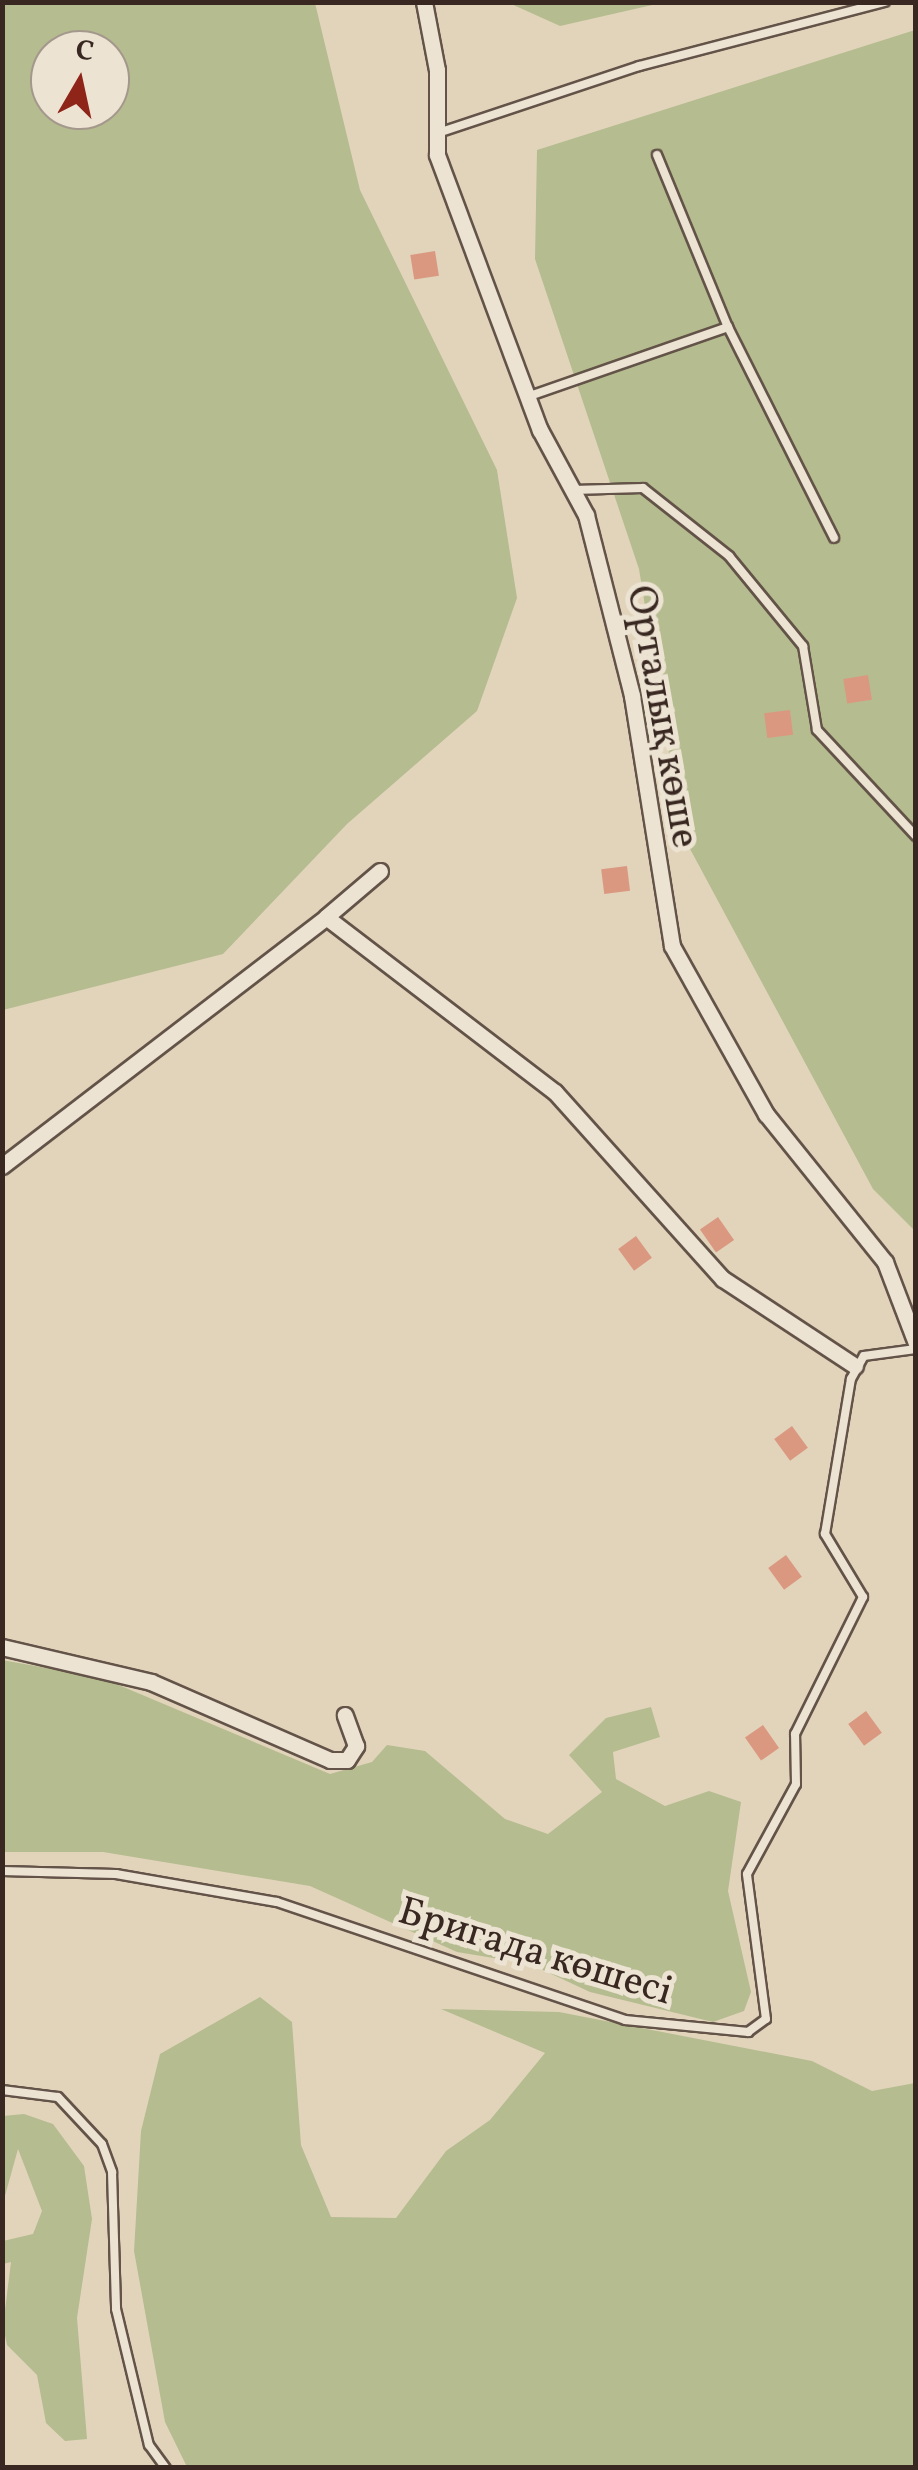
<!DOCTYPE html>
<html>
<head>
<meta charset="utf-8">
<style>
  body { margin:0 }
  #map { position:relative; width:918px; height:2470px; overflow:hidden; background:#e2d4bb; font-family:Vollkorn,serif }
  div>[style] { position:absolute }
  .green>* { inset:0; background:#b5bc8f }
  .building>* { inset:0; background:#db9881; transform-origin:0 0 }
  .roads { filter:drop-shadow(2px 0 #635348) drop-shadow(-2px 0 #635348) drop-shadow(0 2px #635348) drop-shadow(0 -2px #635348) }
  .lane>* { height:8px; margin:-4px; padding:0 4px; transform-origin:4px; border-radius:4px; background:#ece3d3 }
  .street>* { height:15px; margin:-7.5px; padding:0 7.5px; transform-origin:7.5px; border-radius:7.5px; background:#ece3d3 }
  span { translate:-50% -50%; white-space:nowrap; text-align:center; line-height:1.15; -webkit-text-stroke:10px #ece3d3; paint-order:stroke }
  .street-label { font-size:40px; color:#392821 }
  .frame { position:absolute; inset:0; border:5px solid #392821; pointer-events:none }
  .north { position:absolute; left:30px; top:30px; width:100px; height:100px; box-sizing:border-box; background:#ece3d3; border:2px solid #a4988c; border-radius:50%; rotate:9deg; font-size:28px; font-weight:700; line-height:40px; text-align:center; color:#392821 }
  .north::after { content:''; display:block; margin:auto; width:35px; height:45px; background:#8f2418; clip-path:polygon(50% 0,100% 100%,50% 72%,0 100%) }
</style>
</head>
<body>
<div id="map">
  <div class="green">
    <i style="clip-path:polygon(evenodd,3px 2px,315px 3px,360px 190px,497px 470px,517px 598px,477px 711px,347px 824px,223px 954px,3px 1010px,3px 2px,110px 50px,110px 110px,50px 110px,50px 50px,110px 50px)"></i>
    <i style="clip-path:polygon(509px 3px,661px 3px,560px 26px)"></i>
    <i style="clip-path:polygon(915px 30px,915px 1231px,873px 1189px,682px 834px,639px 569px,535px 259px,537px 150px)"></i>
    <i style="clip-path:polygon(2px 1660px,102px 1678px,330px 1774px,372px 1762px,387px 1745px,425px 1751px,505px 1819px,548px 1834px,602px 1792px,569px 1755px,606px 1718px,651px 1707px,660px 1737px,613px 1752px,616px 1779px,665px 1806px,709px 1791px,741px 1802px,728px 1891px,751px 1992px,744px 2011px,713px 2022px,590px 1992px,530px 1964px,457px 1952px,310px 1886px,103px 1852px,3px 1852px)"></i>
    <i style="clip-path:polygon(260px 1997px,292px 2022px,301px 2145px,331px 2217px,396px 2218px,446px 2151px,490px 2120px,545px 2053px,441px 2009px,559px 2012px,812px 2061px,872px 2091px,915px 2083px,915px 2467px,187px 2467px,165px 2422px,134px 2251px,141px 2131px,160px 2054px)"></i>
    <i style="clip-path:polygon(24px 2114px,53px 2124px,84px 2166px,92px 2219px,77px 2318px,87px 2439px,65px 2441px,46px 2423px,37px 2375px,7px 2345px,3px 2326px,11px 2262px,3px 2264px,3px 2241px,33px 2234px,42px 2211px,18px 2149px,3px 2203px,3px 2116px)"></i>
  </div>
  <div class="building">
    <i style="left:435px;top:251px;width:25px;height:25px;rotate:81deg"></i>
    <i style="left:868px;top:675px;width:25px;height:25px;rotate:81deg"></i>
    <i style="left:790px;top:710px;width:25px;height:26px;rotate:83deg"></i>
    <i style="left:627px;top:866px;width:25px;height:26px;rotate:83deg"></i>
    <i style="left:718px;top:1217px;width:28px;height:22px;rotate:55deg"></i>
    <i style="left:636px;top:1236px;width:27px;height:22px;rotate:54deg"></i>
    <i style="left:792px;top:1426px;width:27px;height:22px;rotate:54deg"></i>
    <i style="left:786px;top:1555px;width:27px;height:22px;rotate:54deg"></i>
    <i style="left:866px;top:1711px;width:27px;height:22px;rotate:54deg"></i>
    <i style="left:763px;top:1725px;width:28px;height:22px;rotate:55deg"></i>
  </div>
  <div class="roads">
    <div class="lane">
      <i style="left:438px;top:133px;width:212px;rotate:-18.4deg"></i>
      <i style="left:639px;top:66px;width:254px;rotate:-14.6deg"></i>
      <i style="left:657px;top:155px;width:186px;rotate:67.6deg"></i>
      <i style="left:527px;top:397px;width:213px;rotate:-19.2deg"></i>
      <i style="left:728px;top:327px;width:236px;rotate:63.3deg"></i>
      <i style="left:573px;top:490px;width:70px;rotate:-1.6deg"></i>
      <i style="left:643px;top:488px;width:110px;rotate:38.3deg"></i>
      <i style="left:729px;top:556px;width:117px;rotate:50.6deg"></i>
      <i style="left:803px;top:646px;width:85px;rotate:80.5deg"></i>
      <i style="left:817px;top:730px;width:145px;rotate:47deg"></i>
      <i style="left:2px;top:1871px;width:114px;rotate:1.5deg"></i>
      <i style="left:116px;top:1874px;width:163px;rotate:9.9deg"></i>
      <i style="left:277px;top:1902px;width:367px;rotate:18.7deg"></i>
      <i style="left:625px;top:2020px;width:124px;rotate:5.6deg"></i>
      <i style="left:748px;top:2032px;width:22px;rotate:-36deg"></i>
      <i style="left:766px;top:2019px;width:146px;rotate:-97.5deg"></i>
      <i style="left:747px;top:1874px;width:102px;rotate:-61.4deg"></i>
      <i style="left:796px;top:1784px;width:50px;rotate:-91.1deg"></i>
      <i style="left:795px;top:1734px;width:153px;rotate:-63.6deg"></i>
      <i style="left:863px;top:1597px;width:74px;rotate:-121.1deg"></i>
      <i style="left:825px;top:1534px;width:157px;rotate:-80.5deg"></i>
      <i style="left:851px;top:1379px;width:26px;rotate:-61deg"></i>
      <i style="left:864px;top:1356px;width:52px;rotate:-7.7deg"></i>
      <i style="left:2px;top:2090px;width:56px;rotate:7.1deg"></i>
      <i style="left:58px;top:2097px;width:64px;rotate:46.9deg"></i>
      <i style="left:102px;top:2144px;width:30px;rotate:70deg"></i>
      <i style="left:112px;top:2172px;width:137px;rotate:88.3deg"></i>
      <i style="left:116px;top:2309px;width:140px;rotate:76.4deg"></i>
      <i style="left:149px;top:2445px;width:29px;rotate:54deg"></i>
    </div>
    <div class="street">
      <i style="left:424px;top:2px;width:69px;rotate:79.2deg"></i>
      <i style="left:437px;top:70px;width:85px;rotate:90deg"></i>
      <i style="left:437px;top:155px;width:294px;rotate:69.5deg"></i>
      <i style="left:540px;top:430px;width:97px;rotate:61.6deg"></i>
      <i style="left:586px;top:515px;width:187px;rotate:75.7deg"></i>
      <i style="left:632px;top:696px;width:253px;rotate:80.9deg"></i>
      <i style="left:672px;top:946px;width:193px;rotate:60.8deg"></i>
      <i style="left:766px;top:1114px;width:190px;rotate:51.2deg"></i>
      <i style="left:885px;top:1262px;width:87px;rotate:69.1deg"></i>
      <i style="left:380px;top:871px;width:71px;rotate:139.6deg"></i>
      <i style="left:326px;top:917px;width:288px;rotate:37.4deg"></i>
      <i style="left:555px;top:1092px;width:251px;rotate:48.1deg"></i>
      <i style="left:723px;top:1279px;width:158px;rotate:33.4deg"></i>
      <i style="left:2px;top:1166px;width:409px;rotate:-37.5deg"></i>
      <i style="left:2px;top:1647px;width:153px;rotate:13.2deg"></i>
      <i style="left:151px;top:1682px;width:195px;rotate:23.5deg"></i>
      <i style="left:330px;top:1760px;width:17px"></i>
      <i style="left:347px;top:1760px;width:17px;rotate:-57deg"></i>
      <i style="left:356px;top:1746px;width:33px;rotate:-110deg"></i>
    </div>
  </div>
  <div class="street-label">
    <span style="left:661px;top:717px;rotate:80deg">Орталық көше</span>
    <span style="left:535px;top:1953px;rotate:17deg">Бригада көшесі</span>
  </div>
  <div class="frame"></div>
  <div class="north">С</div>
</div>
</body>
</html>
